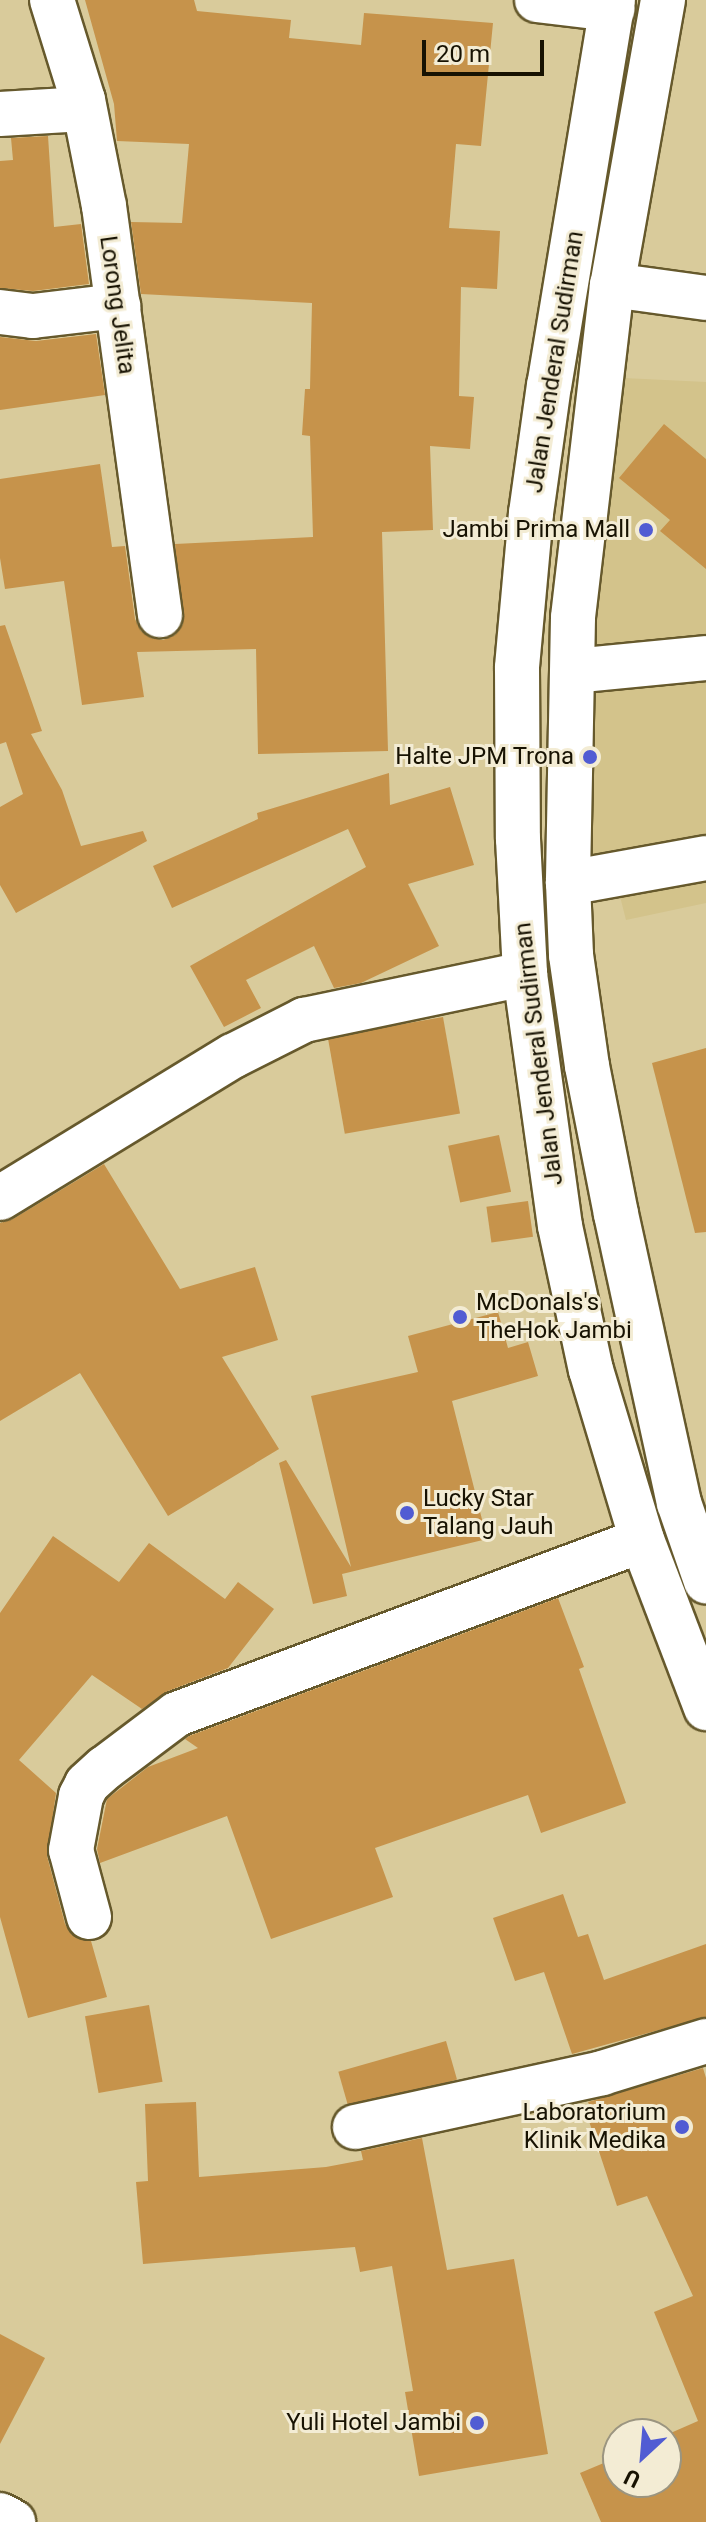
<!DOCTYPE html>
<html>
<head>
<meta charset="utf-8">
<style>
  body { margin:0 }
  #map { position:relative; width:706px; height:2522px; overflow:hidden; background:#d9cb9b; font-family:Roboto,sans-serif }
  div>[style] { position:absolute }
  .built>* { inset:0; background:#d3c38b }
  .building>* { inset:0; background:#c6934b; transform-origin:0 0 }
  .roads { filter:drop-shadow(2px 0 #66592c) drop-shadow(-2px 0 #66592c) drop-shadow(0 2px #66592c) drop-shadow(0 -2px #66592c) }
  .minor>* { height:44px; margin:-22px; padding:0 22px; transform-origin:22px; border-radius:22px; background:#fff }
  .highway>* { height:44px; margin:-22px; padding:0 22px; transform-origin:22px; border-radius:22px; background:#fff }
  .dots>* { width:22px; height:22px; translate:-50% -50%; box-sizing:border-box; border:4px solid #f3ecd4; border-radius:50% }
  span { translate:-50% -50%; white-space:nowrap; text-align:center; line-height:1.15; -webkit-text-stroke:6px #f3ecd4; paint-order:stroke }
  .street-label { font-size:24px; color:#171202 }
  .poi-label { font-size:24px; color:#171202 }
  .right { translate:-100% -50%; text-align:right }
  .left { translate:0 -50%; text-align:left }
  .north { position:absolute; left:602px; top:2418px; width:80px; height:80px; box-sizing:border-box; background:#f3ecd4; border:2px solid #9b9580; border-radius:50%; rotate:206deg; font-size:22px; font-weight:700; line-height:32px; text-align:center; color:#171202 }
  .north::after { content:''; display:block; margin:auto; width:28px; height:36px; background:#515cd3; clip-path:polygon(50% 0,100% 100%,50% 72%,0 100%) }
  .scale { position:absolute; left:422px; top:40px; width:122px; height:36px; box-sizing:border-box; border:4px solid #171202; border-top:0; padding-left:10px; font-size:24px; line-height:28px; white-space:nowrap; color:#171202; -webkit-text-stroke:6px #f3ecd4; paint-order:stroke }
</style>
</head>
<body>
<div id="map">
  <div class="built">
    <i style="clip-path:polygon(603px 377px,706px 382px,706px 903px,626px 920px,611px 861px,572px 866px)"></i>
  </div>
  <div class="building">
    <i style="clip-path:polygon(85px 0,194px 0,197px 11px,291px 20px,289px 38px,361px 45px,364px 13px,493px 23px,481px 146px,456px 144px,449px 228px,500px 231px,497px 289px,461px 287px,459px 396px,474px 397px,470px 449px,430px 446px,433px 530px,382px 532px,388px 751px,258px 754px,256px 649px,137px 652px,144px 697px,82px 705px,64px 581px,5px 589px,0 558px,0 479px,100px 464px,112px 547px,125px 546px,135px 619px,141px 631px,151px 638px,163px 640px,175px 635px,183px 624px,175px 544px,313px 537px,310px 436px,302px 435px,305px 389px,310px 389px,312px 303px,141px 294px,131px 222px,182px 223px,189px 144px,117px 141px,114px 104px)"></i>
    <i style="clip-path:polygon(48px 136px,54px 227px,81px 224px,89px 284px,33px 291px,0 288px,0 161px,13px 160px,11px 138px)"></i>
    <i style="clip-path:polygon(96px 334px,105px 395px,0 410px,0 337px,36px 341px)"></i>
    <i style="clip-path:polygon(664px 424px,706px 459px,706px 569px,660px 531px,670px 520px,619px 478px)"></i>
    <i style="clip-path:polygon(5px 625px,42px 731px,31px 734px,62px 790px,81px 846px,143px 831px,147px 841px,16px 913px,0 885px,0 807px,23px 794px,6px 742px,0 744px,0 626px)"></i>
    <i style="clip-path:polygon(389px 773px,390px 805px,450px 787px,474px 865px,408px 884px,439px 946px,361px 983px,334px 988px,314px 946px,246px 980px,261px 1008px,224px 1027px,190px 966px,366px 867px,348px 829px,172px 908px,153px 866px,258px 819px,257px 813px)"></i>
    <i style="left:443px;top:1017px;width:98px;height:117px;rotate:80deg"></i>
    <i style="clip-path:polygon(706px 1048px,706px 1232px,695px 1233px,652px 1063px)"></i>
    <i style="left:499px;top:1135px;width:58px;height:52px;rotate:78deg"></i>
    <i style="clip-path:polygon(104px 1164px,180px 1289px,255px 1267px,278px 1340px,222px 1357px,279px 1449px,168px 1516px,80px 1373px,0 1421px,0 1223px,13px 1219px)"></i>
    <i style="left:528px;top:1201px;width:36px;height:42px;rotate:82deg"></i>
    <i style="clip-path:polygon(498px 1312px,508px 1348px,528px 1342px,538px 1376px,452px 1401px,487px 1539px,342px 1574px,347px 1596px,313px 1604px,279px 1463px,286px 1460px,351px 1567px,311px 1396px,418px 1372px,408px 1336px)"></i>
    <i style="clip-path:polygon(53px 1536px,119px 1582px,149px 1543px,225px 1599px,238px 1582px,274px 1609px,228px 1668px,168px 1691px,142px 1709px,92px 1675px,19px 1760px,56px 1793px,47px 1856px,65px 1924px,72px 1935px,91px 1941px,107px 1997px,28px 2018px,0 1917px,0 1613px)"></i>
    <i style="clip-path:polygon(558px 1598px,584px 1667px,579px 1669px,626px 1803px,541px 1833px,528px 1795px,375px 1848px,393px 1897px,271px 1939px,227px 1816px,100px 1863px,97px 1849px,107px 1799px,148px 1767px,198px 1748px,185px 1739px,189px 1736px)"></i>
    <i style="clip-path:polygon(563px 1894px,578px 1937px,588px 1934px,604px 1980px,706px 1944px,706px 2017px,572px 2054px,544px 1972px,515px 1981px,493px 1918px)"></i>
    <i style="left:149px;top:2005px;width:78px;height:65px;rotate:80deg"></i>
    <i style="left:446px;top:2041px;width:40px;height:112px;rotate:74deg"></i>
    <i style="clip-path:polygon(703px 2068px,706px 2078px,706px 2522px,601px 2522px,580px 2473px,618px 2457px,618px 2482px,666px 2482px,666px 2435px,698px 2421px,654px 2312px,693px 2296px,647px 2196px,617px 2206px,585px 2109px,590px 2107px,588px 2102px)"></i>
    <i style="clip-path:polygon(196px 2102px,199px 2177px,326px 2167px,363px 2160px,361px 2151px,422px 2138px,447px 2270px,514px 2259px,548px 2454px,419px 2476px,405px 2392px,413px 2391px,392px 2266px,360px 2272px,355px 2247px,143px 2264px,136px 2182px,148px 2181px,145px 2104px)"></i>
    <i style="clip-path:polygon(0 2334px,45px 2358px,0 2444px)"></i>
  </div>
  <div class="roads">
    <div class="minor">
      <i style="left:52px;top:0;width:105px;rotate:72.8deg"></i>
      <i style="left:83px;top:100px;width:108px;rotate:78.8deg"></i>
      <i style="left:104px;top:206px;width:413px;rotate:82.2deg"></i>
      <i style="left:537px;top:0;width:76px;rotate:6.8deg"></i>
      <i style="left:0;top:114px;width:84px;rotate:-3.4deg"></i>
      <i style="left:612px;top:285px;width:95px;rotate:7.9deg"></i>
      <i style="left:0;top:312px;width:33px;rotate:7deg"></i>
      <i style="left:33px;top:316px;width:86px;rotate:-6.7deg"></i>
      <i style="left:573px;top:671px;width:134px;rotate:-5.6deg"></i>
      <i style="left:568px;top:883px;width:140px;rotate:-10.3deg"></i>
      <i style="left:0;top:1198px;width:273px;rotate:-31.4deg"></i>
      <i style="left:233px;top:1056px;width:80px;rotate:-26.9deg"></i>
      <i style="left:304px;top:1020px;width:226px;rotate:-11.8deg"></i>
      <i style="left:89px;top:1917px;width:69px;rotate:-105deg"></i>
      <i style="left:71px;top:1850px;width:55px;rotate:-79.5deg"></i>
      <i style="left:81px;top:1796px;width:13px;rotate:-63deg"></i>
      <i style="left:87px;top:1784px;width:24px;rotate:-42deg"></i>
      <i style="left:105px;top:1768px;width:90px;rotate:-36.9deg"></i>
      <i style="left:177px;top:1714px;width:496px;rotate:-20.5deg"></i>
      <i style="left:355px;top:2127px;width:253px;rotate:-12.3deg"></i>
      <i style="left:602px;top:2073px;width:109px;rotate:-17.1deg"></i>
      <i style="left:0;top:2515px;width:15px;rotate:28deg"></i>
    </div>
    <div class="highway">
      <i style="left:613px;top:0;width:390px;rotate:99.4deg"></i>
      <i style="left:549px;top:385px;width:129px;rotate:98deg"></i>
      <i style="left:531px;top:513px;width:156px;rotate:95.2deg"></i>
      <i style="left:517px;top:668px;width:171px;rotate:89.7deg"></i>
      <i style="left:518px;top:839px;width:135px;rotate:87deg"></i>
      <i style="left:525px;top:974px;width:254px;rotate:82.1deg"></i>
      <i style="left:560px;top:1226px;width:147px;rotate:77.9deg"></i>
      <i style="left:591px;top:1370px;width:177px;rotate:73.3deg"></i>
      <i style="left:642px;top:1540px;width:180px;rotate:69.1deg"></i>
      <i style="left:663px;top:0;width:290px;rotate:100.1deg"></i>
      <i style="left:612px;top:285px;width:335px;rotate:96.7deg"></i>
      <i style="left:573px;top:618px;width:265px;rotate:91.1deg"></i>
      <i style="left:568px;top:883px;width:72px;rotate:87.6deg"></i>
      <i style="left:571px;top:955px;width:112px;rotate:81.8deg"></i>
      <i style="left:587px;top:1066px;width:151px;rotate:78.9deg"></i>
      <i style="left:616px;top:1214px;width:296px;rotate:77.7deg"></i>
      <i style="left:679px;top:1503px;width:83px;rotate:70.9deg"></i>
    </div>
  </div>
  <div class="dots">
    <i style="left:646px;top:530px;background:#515cd3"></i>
    <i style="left:590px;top:757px;background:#515cd3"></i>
    <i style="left:460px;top:1317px;background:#515cd3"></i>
    <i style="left:407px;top:1513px;background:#515cd3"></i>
    <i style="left:682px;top:2127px;background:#515cd3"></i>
    <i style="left:477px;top:2423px;background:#515cd3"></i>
  </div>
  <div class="street-label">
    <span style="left:117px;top:305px;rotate:82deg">Lorong Jelita</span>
    <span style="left:555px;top:362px;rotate:-81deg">Jalan Jenderal Sudirman</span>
    <span style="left:539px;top:1054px;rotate:-97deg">Jalan Jenderal Sudirman</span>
  </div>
  <div class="poi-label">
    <span class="right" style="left:630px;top:530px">Jambi Prima Mall</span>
    <span class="right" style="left:574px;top:757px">Halte JPM Trona</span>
    <span class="left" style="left:476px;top:1317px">McDonals's<br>TheHok Jambi</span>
    <span class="left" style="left:423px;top:1513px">Lucky Star<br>Talang Jauh</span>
    <span class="right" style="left:666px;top:2127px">Laboratorium<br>Klinik Medika</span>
    <span class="right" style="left:461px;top:2423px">Yuli Hotel Jambi</span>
  </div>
  <div class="north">U</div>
  <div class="scale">20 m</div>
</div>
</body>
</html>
